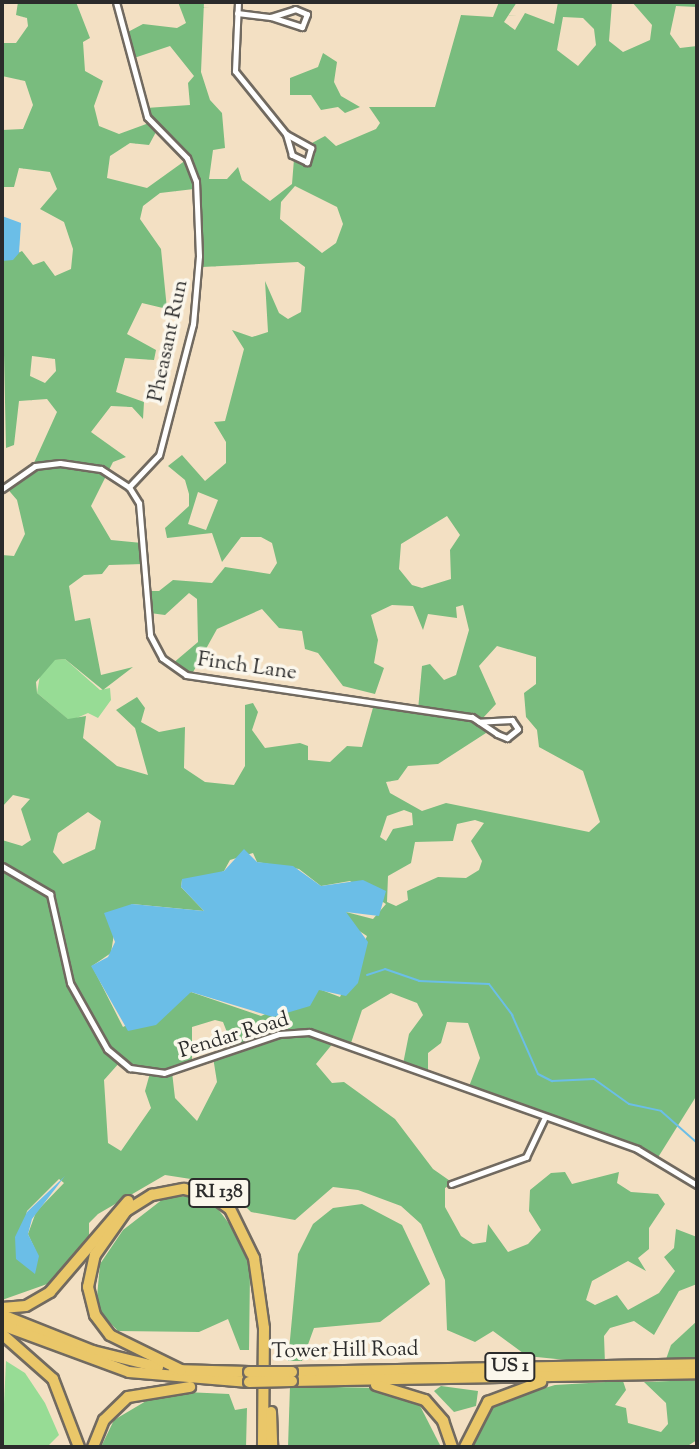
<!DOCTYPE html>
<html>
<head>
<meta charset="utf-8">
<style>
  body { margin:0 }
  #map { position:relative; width:699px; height:1449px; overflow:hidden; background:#f3e0c3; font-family:"Sorts Mill Goudy",serif }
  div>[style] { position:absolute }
  .green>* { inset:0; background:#97dc95 }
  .forest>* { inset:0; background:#79bc7e }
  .water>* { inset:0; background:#6bbee7 }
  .stream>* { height:2px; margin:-1px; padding:0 1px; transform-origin:1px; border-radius:1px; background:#6bbee7 }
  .roads { filter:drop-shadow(2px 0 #716a60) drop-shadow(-2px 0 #716a60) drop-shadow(0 2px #716a60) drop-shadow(0 -2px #716a60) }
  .street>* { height:5px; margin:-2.5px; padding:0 2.5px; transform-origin:2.5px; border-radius:2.5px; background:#fff }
  .highway>* { height:10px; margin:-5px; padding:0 5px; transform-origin:5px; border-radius:5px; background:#eac769 }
  .bridges { filter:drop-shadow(2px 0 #716a60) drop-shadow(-2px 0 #716a60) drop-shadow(0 2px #716a60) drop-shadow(0 -2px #716a60) }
  .highway-bridge>* { height:10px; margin:-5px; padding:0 5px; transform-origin:5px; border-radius:5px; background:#eac769 }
  span { translate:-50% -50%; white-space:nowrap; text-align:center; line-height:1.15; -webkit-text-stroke:7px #fbf7ec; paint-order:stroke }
  .shield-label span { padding:2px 5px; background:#fbf7ec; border:2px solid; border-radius:5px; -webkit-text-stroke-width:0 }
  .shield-label { font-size:19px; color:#2b2b2b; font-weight:700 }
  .street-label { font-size:21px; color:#2b2b2b }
  .frame { position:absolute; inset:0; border:4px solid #2b2b2b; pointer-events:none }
</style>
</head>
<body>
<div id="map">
  <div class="green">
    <i style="clip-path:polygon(65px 659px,100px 690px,110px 688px,111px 700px,98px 718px,88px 713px,70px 721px,37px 693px,40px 675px,54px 660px)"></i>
    <i style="clip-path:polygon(6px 1361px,25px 1373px,45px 1403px,59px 1435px,47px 1447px,2px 1447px)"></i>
  </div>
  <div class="forest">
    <i style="clip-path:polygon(evenodd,18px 2px,76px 2px,90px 38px,83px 42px,85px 71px,103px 81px,94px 106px,99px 126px,119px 134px,149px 123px,146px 108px,190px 105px,188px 83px,194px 76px,170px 46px,134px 58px,126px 33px,143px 24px,177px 28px,186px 23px,178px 2px,204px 2px,201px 72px,210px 100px,222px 113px,225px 148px,213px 150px,209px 179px,227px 179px,238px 167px,242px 180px,270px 201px,292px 184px,294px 159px,305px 159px,312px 143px,325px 136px,336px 146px,376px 129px,380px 123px,369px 107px,435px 107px,461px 15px,493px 17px,499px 2px,517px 2px,504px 22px,515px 30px,525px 13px,554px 24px,558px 2px,612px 2px,609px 41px,623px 52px,650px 40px,652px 25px,632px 2px,697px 2px,697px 7px,676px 6px,670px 34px,680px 48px,697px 46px,697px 1095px,657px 1159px,468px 1089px,480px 1058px,468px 1023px,447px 1022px,441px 1043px,428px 1053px,428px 1075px,403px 1064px,409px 1034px,423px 1015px,417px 1003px,391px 993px,362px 1010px,350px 1046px,334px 1042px,316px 1064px,332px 1083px,344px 1082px,395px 1119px,433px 1169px,453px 1183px,445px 1188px,445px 1207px,461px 1236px,473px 1244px,486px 1242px,488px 1224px,508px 1252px,528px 1244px,541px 1230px,529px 1211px,530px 1190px,551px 1173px,565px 1172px,572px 1184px,619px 1172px,617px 1183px,631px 1192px,658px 1194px,665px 1204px,649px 1228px,649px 1249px,638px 1258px,646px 1271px,628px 1261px,592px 1281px,586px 1300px,595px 1305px,617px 1295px,628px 1310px,659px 1293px,675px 1271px,664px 1257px,674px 1248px,676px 1229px,697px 1237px,697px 1284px,679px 1291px,654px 1335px,634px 1321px,610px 1328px,604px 1336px,605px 1364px,527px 1356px,493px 1331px,475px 1342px,447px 1330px,445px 1280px,421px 1224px,401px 1206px,358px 1190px,333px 1187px,295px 1220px,251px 1212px,223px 1184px,165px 1175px,98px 1214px,89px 1223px,89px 1238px,50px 1283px,2px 1300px,2px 840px,22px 846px,31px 840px,21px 809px,30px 799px,13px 795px,2px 807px,2px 555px,14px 556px,25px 534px,17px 500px,5px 486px,33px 465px,57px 412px,47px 399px,19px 401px,14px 445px,6px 448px,2px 261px,22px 251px,33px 265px,44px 261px,55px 276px,71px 269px,73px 249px,64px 222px,40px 209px,57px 189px,50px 172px,19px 168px,14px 187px,2px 187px,2px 130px,23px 129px,33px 105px,25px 81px,2px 76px,2px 43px,16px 43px,28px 26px,27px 18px,16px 15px,18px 2px,563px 17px,583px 18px,594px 29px,596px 45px,578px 66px,557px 50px,563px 17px,18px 2px,156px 132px,186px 160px,147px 188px,107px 178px,110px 156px,130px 143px,149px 145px,156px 132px,18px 2px,295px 186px,337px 207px,343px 224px,336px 243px,322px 253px,280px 219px,281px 202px,295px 186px,18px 2px,194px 189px,202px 267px,298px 262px,305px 267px,301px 312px,288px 319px,279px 313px,265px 281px,268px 332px,252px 337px,232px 330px,244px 349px,225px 421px,214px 422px,226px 442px,226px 463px,205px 481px,182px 455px,168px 466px,185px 480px,189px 494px,189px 506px,165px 528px,167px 538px,212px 533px,222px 562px,241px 537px,261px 537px,272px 543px,277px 563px,270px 574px,225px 567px,212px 583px,173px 580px,159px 591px,147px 591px,150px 613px,165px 615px,189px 593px,197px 599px,198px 642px,172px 664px,192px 674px,217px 629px,262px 609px,279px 628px,302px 631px,305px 649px,318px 653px,343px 686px,375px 694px,384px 668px,374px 663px,378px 640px,371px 615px,392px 605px,413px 606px,423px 630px,428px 614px,457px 618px,456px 607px,463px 605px,469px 630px,456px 675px,444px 680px,430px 664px,422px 666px,418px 710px,374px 704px,362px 747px,347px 746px,330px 762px,308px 760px,308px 746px,300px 743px,265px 748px,252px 730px,258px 712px,253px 703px,245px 705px,245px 766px,234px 785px,205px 782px,184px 768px,185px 727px,159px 732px,141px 722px,145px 708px,137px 697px,116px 710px,135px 728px,148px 775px,117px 766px,83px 738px,86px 716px,68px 719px,37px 693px,36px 682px,55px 660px,65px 659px,103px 690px,133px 667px,101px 675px,90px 618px,75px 621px,69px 586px,84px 575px,102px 574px,109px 565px,143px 564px,142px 543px,111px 540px,91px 506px,113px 462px,126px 457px,91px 432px,111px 406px,132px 407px,143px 419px,144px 402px,116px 392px,125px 358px,154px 360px,156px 350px,127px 334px,142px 303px,167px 309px,161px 249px,140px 219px,143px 206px,160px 193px,194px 189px,18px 2px,32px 356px,55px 359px,56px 371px,45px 383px,30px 376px,32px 356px,18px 2px,198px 492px,218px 500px,206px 530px,188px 524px,198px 492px,18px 2px,447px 516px,460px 535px,450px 550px,451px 579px,422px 588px,412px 585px,399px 569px,401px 544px,447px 516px,18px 2px,497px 646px,536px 657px,536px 684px,524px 693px,526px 717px,537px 730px,539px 747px,583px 771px,600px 822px,589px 832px,446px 803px,422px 811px,390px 793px,386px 782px,398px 780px,408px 766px,438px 764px,486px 733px,482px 719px,496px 704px,479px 666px,497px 646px,18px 2px,404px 810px,412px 813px,413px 825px,393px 829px,386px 841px,380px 837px,387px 816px,404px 810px,18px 2px,88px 812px,101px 821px,95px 849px,63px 864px,53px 852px,58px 833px,88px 812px,18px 2px,475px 820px,484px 823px,471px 841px,482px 861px,479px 870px,466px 878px,438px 877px,407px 891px,408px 900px,396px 906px,387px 902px,388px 876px,411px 863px,415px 842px,453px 841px,457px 824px,475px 820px,18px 2px,253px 853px,257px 862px,299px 869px,321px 886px,350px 881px,386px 904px,373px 919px,346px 912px,350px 925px,367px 936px,340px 997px,319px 989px,261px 1016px,191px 992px,123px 1027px,92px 966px,111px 953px,115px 927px,132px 904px,204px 911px,181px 887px,182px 880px,204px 880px,224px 871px,230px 860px,253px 853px,18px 2px,215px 1020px,223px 1022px,234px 1050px,213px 1057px,217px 1082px,197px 1121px,175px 1098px,172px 1072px,192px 1064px,192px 1027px,215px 1020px,18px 2px,120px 1062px,150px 1073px,145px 1091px,151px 1108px,121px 1151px,108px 1143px,104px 1080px,120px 1062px,18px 2px,59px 1179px,64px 1183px,36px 1212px,28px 1234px,38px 1256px,16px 1259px,27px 1211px,59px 1179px)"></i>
    <i style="clip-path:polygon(323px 53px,337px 62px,334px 82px,341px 96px,360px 107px,345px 113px,338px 107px,321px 110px,311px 95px,290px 95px,290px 78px,318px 67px)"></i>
    <i style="clip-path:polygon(185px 1196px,211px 1200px,241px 1239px,250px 1272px,249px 1350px,240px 1350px,228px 1319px,199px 1332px,118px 1331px,96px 1308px,100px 1264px,123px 1230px,163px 1199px)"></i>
    <i style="clip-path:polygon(362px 1204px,402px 1225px,430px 1284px,380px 1322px,314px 1328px,302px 1361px,288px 1361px,298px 1254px,313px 1224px,333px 1208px)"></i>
    <i style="clip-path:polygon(697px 1321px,697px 1362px,665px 1362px,671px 1345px)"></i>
    <i style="clip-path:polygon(697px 1380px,697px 1440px,686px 1447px,469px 1447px,494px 1403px,555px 1385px,623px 1381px,626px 1390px,615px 1405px,626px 1408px,628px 1423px,661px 1432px,668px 1424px,666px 1403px,644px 1382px)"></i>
    <i style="clip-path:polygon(290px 1386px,379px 1388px,416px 1398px,441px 1447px,288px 1447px)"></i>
    <i style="clip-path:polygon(441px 1386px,478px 1391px,476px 1406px,454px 1412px,434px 1391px)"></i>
    <i style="clip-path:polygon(163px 1391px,229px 1394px,235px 1410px,247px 1408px,246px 1447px,101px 1447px,114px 1420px)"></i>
  </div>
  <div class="water">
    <i style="clip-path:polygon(2px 216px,21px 223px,19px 253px,13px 260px,2px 261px)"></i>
    <i style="clip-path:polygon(244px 849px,257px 862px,293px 866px,321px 886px,363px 880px,386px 891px,379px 916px,346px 912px,368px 942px,358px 983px,346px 996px,319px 990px,310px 1006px,273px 1017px,191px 992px,156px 1025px,128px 1031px,91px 966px,108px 957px,115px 942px,104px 913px,132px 904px,204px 911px,181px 887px,182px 879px,224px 871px)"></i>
    <i style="clip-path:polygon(65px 1176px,32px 1219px,28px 1234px,39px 1256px,35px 1274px,16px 1259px,15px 1237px,27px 1212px)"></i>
  </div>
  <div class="stream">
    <i style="left:367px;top:975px;width:19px;rotate:-18deg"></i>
    <i style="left:385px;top:969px;width:36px;rotate:19deg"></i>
    <i style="left:419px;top:981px;width:70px;rotate:2.5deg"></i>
    <i style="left:489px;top:984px;width:39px;rotate:53deg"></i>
    <i style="left:512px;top:1015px;width:64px;rotate:66.2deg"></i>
    <i style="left:538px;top:1074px;width:16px;rotate:27deg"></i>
    <i style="left:552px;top:1081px;width:42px;rotate:-2.7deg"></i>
    <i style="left:594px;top:1079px;width:43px;rotate:35.5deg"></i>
    <i style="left:629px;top:1104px;width:33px;rotate:12deg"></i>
    <i style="left:661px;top:1111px;width:48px;rotate:41.6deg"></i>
  </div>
  <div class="roads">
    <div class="street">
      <i style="left:116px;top:2px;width:119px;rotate:74.9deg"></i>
      <i style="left:147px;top:117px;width:57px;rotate:45.7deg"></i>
      <i style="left:187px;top:158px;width:25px;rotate:69deg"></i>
      <i style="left:196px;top:181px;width:75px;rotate:87.7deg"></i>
      <i style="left:199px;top:256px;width:68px;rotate:95deg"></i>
      <i style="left:193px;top:324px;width:135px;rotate:104.5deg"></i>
      <i style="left:159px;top:455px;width:44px;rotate:133.2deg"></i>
      <i style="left:238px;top:2px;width:69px;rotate:92.5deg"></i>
      <i style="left:235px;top:71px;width:81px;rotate:51deg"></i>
      <i style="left:295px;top:9px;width:13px;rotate:23deg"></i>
      <i style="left:307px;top:14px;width:14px;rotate:111deg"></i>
      <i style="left:302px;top:27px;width:33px;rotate:-162deg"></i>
      <i style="left:271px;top:17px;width:25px;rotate:-18deg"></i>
      <i style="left:237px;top:13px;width:34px;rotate:7deg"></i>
      <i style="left:286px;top:134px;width:29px;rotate:29deg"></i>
      <i style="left:311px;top:148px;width:15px;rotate:106deg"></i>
      <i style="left:307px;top:162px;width:17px;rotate:-155deg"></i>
      <i style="left:292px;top:155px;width:22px;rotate:-106deg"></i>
      <i style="left:2px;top:489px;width:40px;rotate:-34.9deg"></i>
      <i style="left:35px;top:466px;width:25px;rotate:-7deg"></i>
      <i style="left:60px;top:463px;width:41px;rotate:8.3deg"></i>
      <i style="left:101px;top:469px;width:33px;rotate:33deg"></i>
      <i style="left:129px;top:487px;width:19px;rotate:58deg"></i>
      <i style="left:139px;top:503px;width:132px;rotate:85.2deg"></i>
      <i style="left:150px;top:635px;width:26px;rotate:62deg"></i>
      <i style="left:162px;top:658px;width:29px;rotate:35deg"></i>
      <i style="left:186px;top:675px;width:289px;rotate:8.4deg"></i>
      <i style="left:472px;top:717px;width:30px;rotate:34deg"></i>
      <i style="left:497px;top:734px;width:11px;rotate:22deg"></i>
      <i style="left:507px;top:738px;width:14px;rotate:-39deg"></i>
      <i style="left:518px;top:729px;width:11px;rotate:-124deg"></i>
      <i style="left:512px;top:720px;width:33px;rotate:177deg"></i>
      <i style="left:2px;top:866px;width:56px;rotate:30.3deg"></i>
      <i style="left:50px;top:894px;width:91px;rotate:77.3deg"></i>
      <i style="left:70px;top:983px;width:76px;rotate:60.7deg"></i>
      <i style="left:107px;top:1049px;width:30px;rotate:40deg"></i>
      <i style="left:130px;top:1068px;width:34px;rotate:8deg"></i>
      <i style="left:164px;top:1073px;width:121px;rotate:-18.7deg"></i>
      <i style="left:279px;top:1034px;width:30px;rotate:-4deg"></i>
      <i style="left:309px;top:1032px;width:348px;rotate:19.6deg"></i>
      <i style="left:637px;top:1149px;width:70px;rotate:31deg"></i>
      <i style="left:451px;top:1184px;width:80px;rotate:-19.8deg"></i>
      <i style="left:526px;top:1157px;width:44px;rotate:-64.6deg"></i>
    </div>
    <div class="highway">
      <i style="left:2px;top:1308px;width:24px;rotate:-5deg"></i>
      <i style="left:26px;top:1306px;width:28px;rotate:-30deg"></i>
      <i style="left:50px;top:1292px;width:120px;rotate:-49.4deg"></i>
      <i style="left:2px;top:1315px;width:98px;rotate:21.6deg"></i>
      <i style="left:93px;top:1351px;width:67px;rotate:13.8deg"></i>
      <i style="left:2px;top:1325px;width:135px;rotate:20.3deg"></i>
      <i style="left:129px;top:1372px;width:120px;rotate:4.8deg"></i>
      <i style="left:2px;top:1334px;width:68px;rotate:41.4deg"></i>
      <i style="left:53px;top:1379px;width:73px;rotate:69.1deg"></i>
      <i style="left:174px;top:1370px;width:75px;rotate:1.5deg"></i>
      <i style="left:181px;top:1370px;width:79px;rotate:-153.8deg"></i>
      <i style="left:110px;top:1335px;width:25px;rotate:-127deg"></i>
      <i style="left:95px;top:1315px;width:29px;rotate:-104deg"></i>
      <i style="left:88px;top:1287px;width:33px;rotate:-78deg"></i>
      <i style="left:95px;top:1255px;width:54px;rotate:-54.8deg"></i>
      <i style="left:126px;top:1211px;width:31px;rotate:-32deg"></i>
      <i style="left:152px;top:1195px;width:33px;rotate:-11deg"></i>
      <i style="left:184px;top:1189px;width:29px;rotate:14deg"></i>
      <i style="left:212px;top:1196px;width:22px;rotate:36deg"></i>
      <i style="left:230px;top:1209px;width:55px;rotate:63.9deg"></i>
      <i style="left:254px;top:1258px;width:71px;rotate:81.9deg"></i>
      <i style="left:264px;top:1328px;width:119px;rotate:90.5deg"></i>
      <i style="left:292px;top:1372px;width:405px;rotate:-1.1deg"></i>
      <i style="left:292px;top:1381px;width:405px;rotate:-1.1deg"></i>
      <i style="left:376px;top:1385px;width:51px;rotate:17deg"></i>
      <i style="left:425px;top:1400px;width:28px;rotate:49deg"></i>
      <i style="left:443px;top:1421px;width:28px;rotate:71deg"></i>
      <i style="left:271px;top:1412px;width:35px;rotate:88deg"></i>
      <i style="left:93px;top:1447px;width:29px;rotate:-68deg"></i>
      <i style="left:104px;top:1420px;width:33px;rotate:-44deg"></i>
      <i style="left:128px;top:1397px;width:63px;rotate:-9.2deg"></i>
      <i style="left:465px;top:1447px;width:51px;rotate:-62.9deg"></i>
      <i style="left:488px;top:1402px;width:57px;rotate:-20.7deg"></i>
    </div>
  </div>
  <div class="bridges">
    <div class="highway-bridge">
      <i style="left:249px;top:1372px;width:43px"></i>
      <i style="left:249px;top:1382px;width:43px;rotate:-1.3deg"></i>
    </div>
  </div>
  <div class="shield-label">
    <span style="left:219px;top:1193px">RI 138</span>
    <span style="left:510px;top:1367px">US 1</span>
  </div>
  <div class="street-label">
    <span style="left:169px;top:341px;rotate:-78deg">Pheasant Run</span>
    <span style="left:247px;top:667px;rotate:8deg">Finch Lane</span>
    <span style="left:234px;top:1036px;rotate:-17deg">Pendar Road</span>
    <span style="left:345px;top:1351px;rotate:-1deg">Tower Hill Road</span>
  </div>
  <div class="frame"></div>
</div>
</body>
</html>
